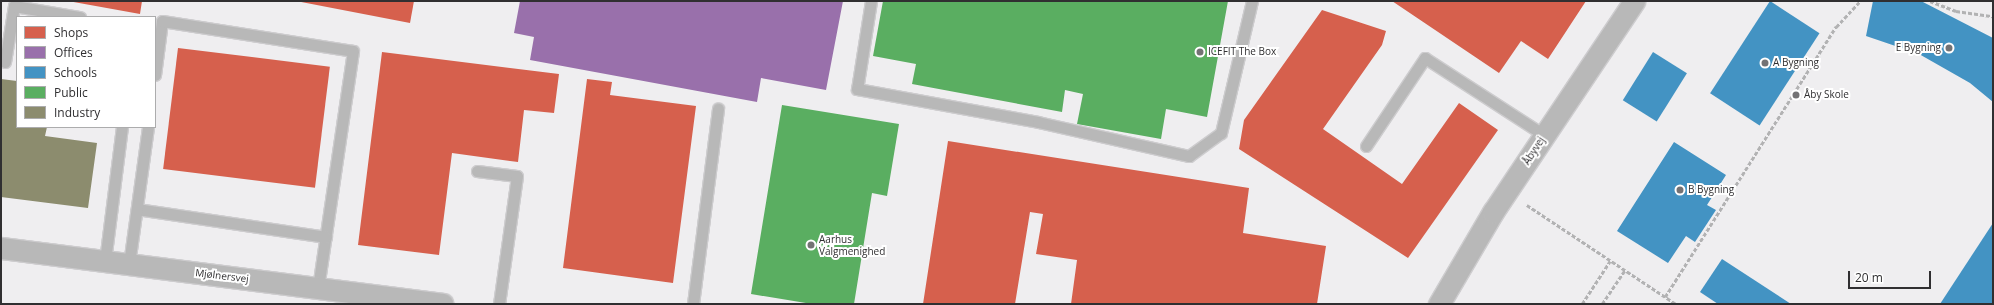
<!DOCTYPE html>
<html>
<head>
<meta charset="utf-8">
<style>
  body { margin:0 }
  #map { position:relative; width:1994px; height:305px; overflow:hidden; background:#efeef0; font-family:"Open Sans",sans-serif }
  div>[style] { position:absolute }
  .shops>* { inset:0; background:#d6604d; transform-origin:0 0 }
  .offices>* { inset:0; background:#9970ab }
  .schools>* { inset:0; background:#4393c3; transform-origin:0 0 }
  .public>* { inset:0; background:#5aae61 }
  .industry>* { inset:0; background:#8c8c6e }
  .path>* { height:2.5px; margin-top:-1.25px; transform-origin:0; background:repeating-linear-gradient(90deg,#b2b2b3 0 4px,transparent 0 6px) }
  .roads { filter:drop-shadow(1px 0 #cdccce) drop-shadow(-1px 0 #cdccce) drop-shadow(0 1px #cdccce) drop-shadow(0 -1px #cdccce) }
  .service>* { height:11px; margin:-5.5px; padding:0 5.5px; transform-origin:5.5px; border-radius:5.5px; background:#b8b8b8 }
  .minor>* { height:21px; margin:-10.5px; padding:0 10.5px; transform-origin:10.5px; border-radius:10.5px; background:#b8b8b8 }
  .dots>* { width:11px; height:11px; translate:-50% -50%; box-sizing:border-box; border:2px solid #fff; border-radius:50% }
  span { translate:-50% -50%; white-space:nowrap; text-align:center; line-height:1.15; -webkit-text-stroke:4px #fff; paint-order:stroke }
  .poi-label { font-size:10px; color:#302f31 }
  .right { translate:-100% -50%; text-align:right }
  .left { translate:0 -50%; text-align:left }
  .street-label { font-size:10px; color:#302f31 }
  .frame { position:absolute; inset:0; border:2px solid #302f31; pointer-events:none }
  .legend { position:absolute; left:16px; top:16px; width:140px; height:112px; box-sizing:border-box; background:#fff; border:1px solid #acacad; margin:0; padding:5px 7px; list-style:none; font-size:12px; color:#302f31 }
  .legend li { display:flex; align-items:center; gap:8px; height:20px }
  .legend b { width:20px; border:1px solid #acacad }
  .scale { position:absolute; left:1848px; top:271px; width:83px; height:18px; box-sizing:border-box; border:2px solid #302f31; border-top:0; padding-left:5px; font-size:12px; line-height:14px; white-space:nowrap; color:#302f31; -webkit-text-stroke:3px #fff; paint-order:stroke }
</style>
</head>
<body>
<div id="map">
  <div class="shops">
    <i style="clip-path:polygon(68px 1px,142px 1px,140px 14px)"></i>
    <i style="clip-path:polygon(296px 1px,414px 1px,410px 23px)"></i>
    <i style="clip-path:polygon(1392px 1px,1586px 1px,1548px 59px,1521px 41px,1499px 73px)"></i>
    <i style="clip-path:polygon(1322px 10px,1386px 31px,1382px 45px,1323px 129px,1402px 184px,1459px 103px,1498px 130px,1408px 258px,1239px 149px,1244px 120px)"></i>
    <i style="left:178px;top:48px;width:153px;height:122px;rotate:7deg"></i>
    <i style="clip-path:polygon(382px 52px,559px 74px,554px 113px,524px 110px,518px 162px,452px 153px,439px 255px,358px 245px)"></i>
    <i style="clip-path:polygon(587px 79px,612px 82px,610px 95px,696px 106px,673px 283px,563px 268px)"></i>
    <i style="clip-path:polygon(948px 141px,1249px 188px,1243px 233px,1326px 246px,1317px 304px,1071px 304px,1077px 260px,1036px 254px,1043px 214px,1030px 212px,1015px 304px,923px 304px)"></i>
  </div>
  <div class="offices">
    <i style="clip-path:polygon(520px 1px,843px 1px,826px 90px,761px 78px,757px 102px,530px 60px,534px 37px,514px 33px)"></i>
  </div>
  <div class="schools">
    <i style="left:1770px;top:1px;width:59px;height:110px;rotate:33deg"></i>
    <i style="clip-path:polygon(1873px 1px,1921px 1px,1993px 38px,1993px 102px,1970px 83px,1919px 54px,1866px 36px)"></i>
    <i style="left:1653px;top:52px;width:40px;height:57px;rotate:32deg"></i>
    <i style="clip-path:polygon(1674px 142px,1726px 175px,1707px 205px,1716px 210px,1695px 242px,1686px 236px,1668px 263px,1617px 231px)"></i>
    <i style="clip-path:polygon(1993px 223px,1993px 304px,1940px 304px)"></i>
    <i style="clip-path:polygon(1722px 259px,1791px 304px,1718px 304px,1700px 292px)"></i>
  </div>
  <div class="public">
    <i style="clip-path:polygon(883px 1px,1228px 1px,1207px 117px,1166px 109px,1161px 139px,1077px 124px,1083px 94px,1065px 90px,1062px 112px,912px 84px,916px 64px,873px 56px)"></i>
    <i style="clip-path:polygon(782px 105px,899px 124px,887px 196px,872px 193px,854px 304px,812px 304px,751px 294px)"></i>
  </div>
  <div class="industry">
    <i style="clip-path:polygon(1px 79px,17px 81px,17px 127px,47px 127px,45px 136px,97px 143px,88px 208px,1px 197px)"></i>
  </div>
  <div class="path">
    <i style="left:1930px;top:1px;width:28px;rotate:21deg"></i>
    <i style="left:1956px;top:11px;width:37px;rotate:8deg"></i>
    <i style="left:1527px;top:205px;width:179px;rotate:33.6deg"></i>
    <i style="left:1665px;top:297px;width:320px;rotate:-57.7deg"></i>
    <i style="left:1836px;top:27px;width:35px;rotate:-47deg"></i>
    <i style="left:1582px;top:304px;width:51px;rotate:-56.9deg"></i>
    <i style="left:1602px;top:304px;width:41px;rotate:-55.9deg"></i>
  </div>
  <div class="roads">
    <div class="service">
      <i style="left:871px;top:1px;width:89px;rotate:99deg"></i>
      <i style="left:857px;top:89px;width:184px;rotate:10.3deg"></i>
      <i style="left:1038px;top:122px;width:155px;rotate:12.7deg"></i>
      <i style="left:1189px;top:156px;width:39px;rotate:-36deg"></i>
      <i style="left:1221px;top:133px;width:136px;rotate:-76.8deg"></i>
      <i style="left:5px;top:62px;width:57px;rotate:-80.9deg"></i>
      <i style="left:14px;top:6px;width:67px;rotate:9.5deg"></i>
      <i style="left:155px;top:75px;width:54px;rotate:-82.6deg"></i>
      <i style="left:162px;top:21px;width:193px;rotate:8.9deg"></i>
      <i style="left:353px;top:51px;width:240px;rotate:98.4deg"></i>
      <i style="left:1366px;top:146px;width:106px;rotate:-56.2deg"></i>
      <i style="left:1425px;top:58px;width:142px;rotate:32.9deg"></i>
      <i style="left:477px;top:171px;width:40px;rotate:7.1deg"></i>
      <i style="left:517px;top:176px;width:129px;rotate:98deg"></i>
      <i style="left:137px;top:209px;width:191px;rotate:8.4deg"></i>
      <i style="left:105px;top:261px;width:135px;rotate:-82.8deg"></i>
      <i style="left:129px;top:264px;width:138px;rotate:-82.1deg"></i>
      <i style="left:693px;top:304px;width:197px;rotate:-82.7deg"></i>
    </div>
    <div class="minor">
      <i style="left:1px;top:248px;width:445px;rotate:7.2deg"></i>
      <i style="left:1439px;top:304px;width:107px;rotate:-59.6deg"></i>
      <i style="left:1493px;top:212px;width:254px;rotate:-56.2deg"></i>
    </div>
  </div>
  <div class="dots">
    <i style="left:1949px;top:48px;background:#737274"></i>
    <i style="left:1200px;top:52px;background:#737274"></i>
    <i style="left:1765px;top:63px;background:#737274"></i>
    <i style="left:1796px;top:95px;background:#737274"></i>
    <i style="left:1680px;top:190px;background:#737274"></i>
    <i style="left:811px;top:245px;background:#737274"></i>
  </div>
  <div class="poi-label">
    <span class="right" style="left:1941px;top:48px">E Bygning</span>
    <span class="left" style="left:1208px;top:52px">ICEFIT The Box</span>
    <span class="left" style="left:1773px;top:63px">A Bygning</span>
    <span class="left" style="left:1804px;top:95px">Åby Skole</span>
    <span class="left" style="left:1688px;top:190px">B Bygning</span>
    <span class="left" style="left:819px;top:245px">Aarhus<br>Valgmenighed</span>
  </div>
  <div class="street-label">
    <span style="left:1534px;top:151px;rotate:-57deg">Åbyvej</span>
    <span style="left:222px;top:276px;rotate:7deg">Mjølnersvej</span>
  </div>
  <div class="frame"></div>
  <ul class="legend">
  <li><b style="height:11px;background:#d6604d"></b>Shops</li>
  <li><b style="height:11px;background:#9970ab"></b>Offices</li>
  <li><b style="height:11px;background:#4393c3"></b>Schools</li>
  <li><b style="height:11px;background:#5aae61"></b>Public</li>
  <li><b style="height:11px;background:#8c8c6e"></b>Industry</li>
  </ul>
  <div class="scale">20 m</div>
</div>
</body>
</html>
